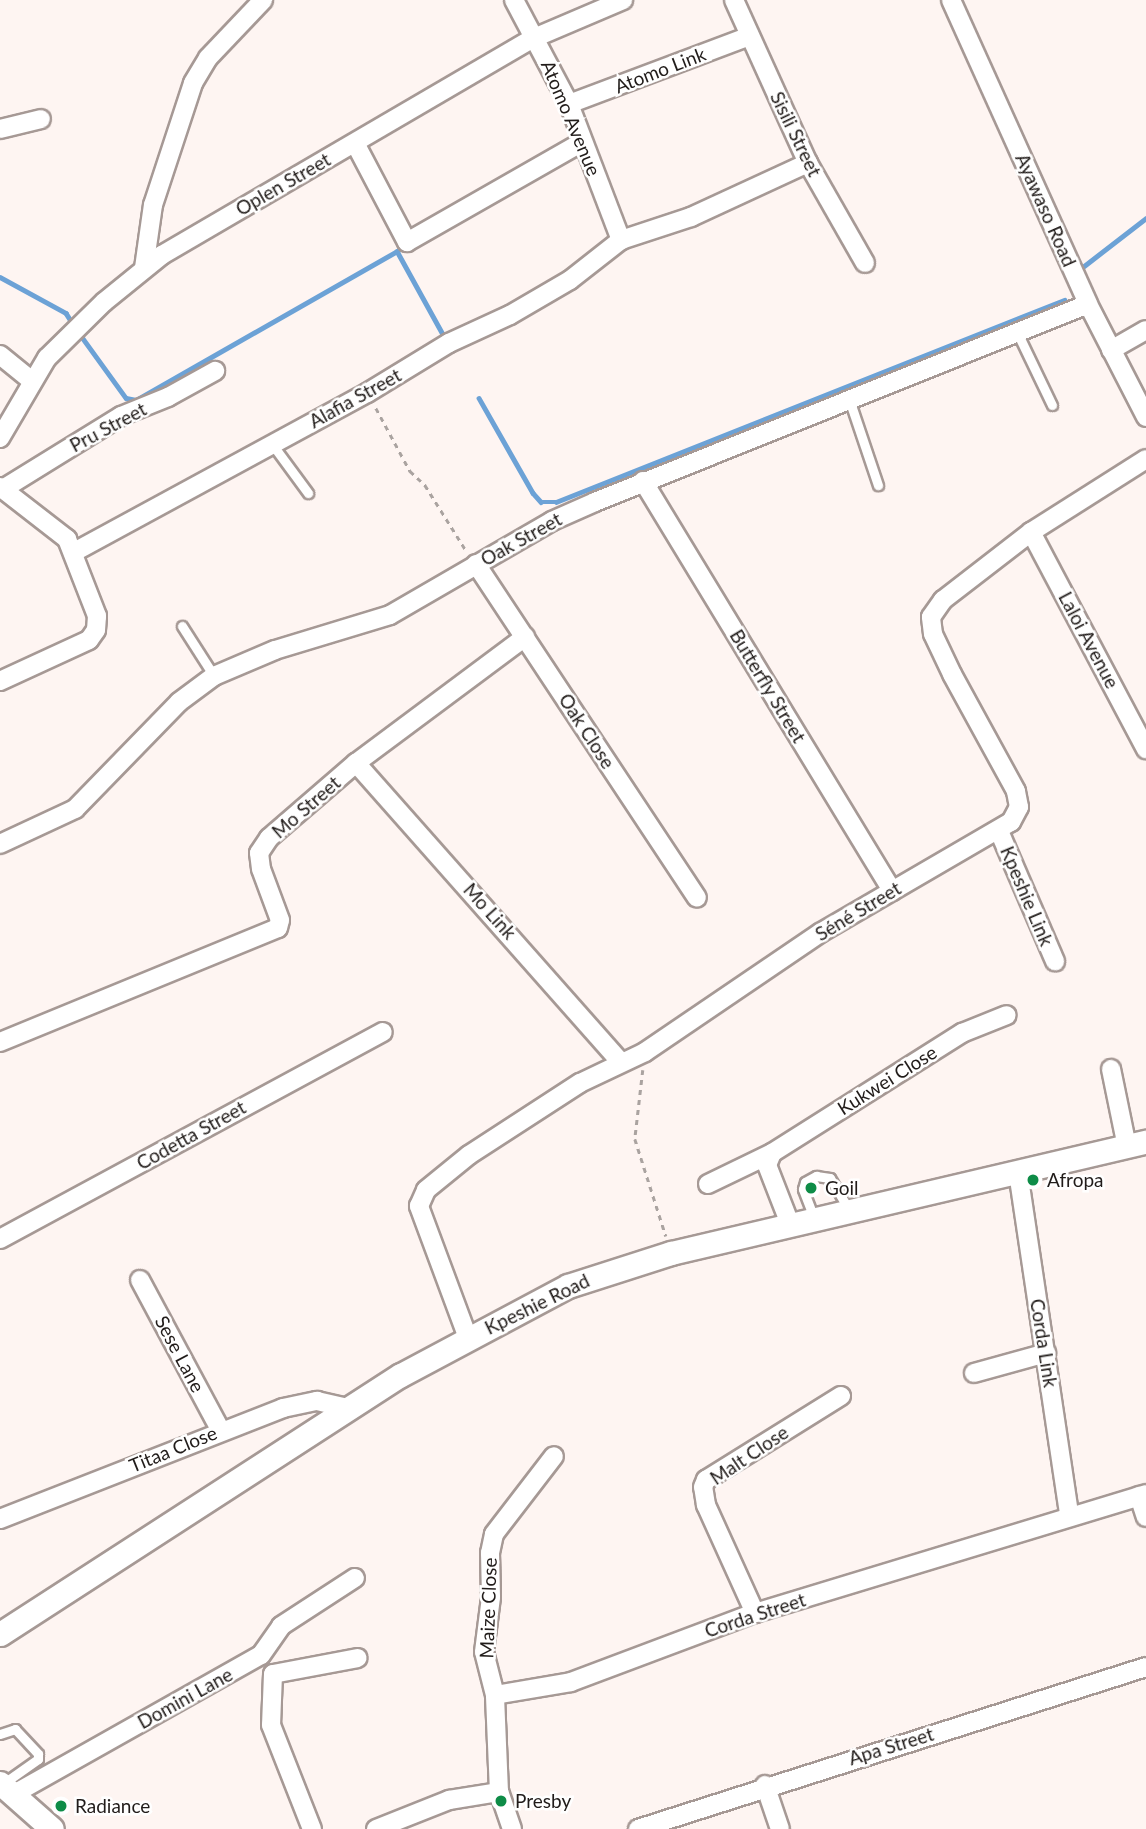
<!DOCTYPE html>
<html>
<head>
<meta charset="utf-8">
<style>
  body { margin:0 }
  #map { position:relative; width:1146px; height:1829px; overflow:hidden; background:#fef5f2; font-family:Lato,sans-serif }
  div>[style] { position:absolute }
  .stream>* { height:4.5px; margin:-2.25px; padding:0 2.25px; transform-origin:2.25px; border-radius:2.25px; background:#6ca2d6 }
  .path>* { height:2.5px; margin-top:-1.25px; transform-origin:0; background:repeating-linear-gradient(90deg,#aaa3a0 0 5px,transparent 0 10px) }
  .roads { filter:drop-shadow(2px 0 #a69995) drop-shadow(-2px 0 #a69995) drop-shadow(0 2px #a69995) drop-shadow(0 -2px #a69995) }
  .service>* { height:9px; margin:-4.5px; padding:0 4.5px; transform-origin:4.5px; border-radius:4.5px; background:#fff }
  .minor>* { height:18px; margin:-9px; padding:0 9px; transform-origin:9px; border-radius:9px; background:#fff }
  .tertiary>* { height:23px; margin:-11.5px; padding:0 11.5px; transform-origin:11.5px; border-radius:11.5px; background:#fff }
  .dots>* { width:19px; height:19px; translate:-50% -50%; box-sizing:border-box; border:4px solid #fff; border-radius:50% }
  span { translate:-50% -50%; white-space:nowrap; text-align:center; line-height:1.15; -webkit-text-stroke:5px #fff; paint-order:stroke }
  .street-label { font-size:19px; color:#211c1a }
  .poi-label { font-size:19px; color:#211c1a }
  .left { translate:0 -50%; text-align:left }
</style>
</head>
<body>
<div id="map">
  <div class="stream">
    <i style="left:1084px;top:266px;width:78px;rotate:-37.7deg"></i>
    <i style="left:0;top:277px;width:75px;rotate:28.6deg"></i>
    <i style="left:66px;top:313px;width:15px;rotate:58deg"></i>
    <i style="left:79px;top:333px;width:80px;rotate:54.1deg"></i>
    <i style="left:126px;top:398px;width:10px;rotate:11deg"></i>
    <i style="left:136px;top:400px;width:301px;rotate:-29.7deg"></i>
    <i style="left:397px;top:251px;width:97px;rotate:61.1deg"></i>
    <i style="left:479px;top:398px;width:109px;rotate:60.4deg"></i>
    <i style="left:533px;top:493px;width:12px;rotate:48deg"></i>
    <i style="left:541px;top:502px;width:15px"></i>
    <i style="left:556px;top:502px;width:547px;rotate:-21.68deg"></i>
  </div>
  <div class="path">
    <i style="left:376px;top:408px;width:72px;rotate:61.6deg"></i>
    <i style="left:410px;top:471px;width:21px;rotate:43deg"></i>
    <i style="left:425px;top:485px;width:79px;rotate:57.9deg"></i>
    <i style="left:643px;top:1070px;width:69px;rotate:96.6deg"></i>
    <i style="left:635px;top:1139px;width:102px;rotate:72.3deg"></i>
  </div>
  <div class="roads">
    <div class="service">
      <i style="left:1017px;top:332px;width:81px;rotate:64.4deg"></i>
      <i style="left:849px;top:399px;width:91px;rotate:71.4deg"></i>
      <i style="left:272px;top:444px;width:61px;rotate:53.7deg"></i>
      <i style="left:182px;top:626px;width:59px;rotate:57.4deg"></i>
      <i style="left:814px;top:1218px;width:31px;rotate:-111deg"></i>
      <i style="left:803px;top:1189px;width:7px;rotate:-74deg"></i>
      <i style="left:805px;top:1182px;width:13px;rotate:-29deg"></i>
      <i style="left:816px;top:1176px;width:14px;rotate:8deg"></i>
      <i style="left:830px;top:1178px;width:37px;rotate:59deg"></i>
      <i style="left:0;top:1734px;width:16px;rotate:-18deg"></i>
      <i style="left:15px;top:1729px;width:34px;rotate:47deg"></i>
      <i style="left:38px;top:1754px;width:5px;rotate:90deg"></i>
      <i style="left:38px;top:1759px;width:42px;rotate:144.8deg"></i>
    </div>
    <div class="minor">
      <i style="left:514px;top:0;width:118px;rotate:62.1deg"></i>
      <i style="left:569px;top:104px;width:146px;rotate:69.1deg"></i>
      <i style="left:734px;top:0;width:179px;rotate:65.6deg"></i>
      <i style="left:808px;top:163px;width:115px;rotate:60.3deg"></i>
      <i style="left:951px;top:0;width:333px;rotate:65.7deg"></i>
      <i style="left:1088px;top:304px;width:127px;rotate:62.8deg"></i>
      <i style="left:569px;top:104px;width:193px;rotate:-20.6deg"></i>
      <i style="left:0;top:129px;width:42px;rotate:-13.7deg"></i>
      <i style="left:355px;top:143px;width:112px;rotate:62.3deg"></i>
      <i style="left:407px;top:242px;width:202px;rotate:-29.7deg"></i>
      <i style="left:144px;top:268px;width:64px;rotate:-81.9deg"></i>
      <i style="left:153px;top:205px;width:128px;rotate:-71.8deg"></i>
      <i style="left:193px;top:83px;width:29px;rotate:-59deg"></i>
      <i style="left:208px;top:58px;width:80px;rotate:-46.5deg"></i>
      <i style="left:1111px;top:350px;width:40px;rotate:-29.7deg"></i>
      <i style="left:0;top:355px;width:40px;rotate:39deg"></i>
      <i style="left:0;top:438px;width:93px;rotate:-59.6deg"></i>
      <i style="left:47px;top:358px;width:80px;rotate:-44.5deg"></i>
      <i style="left:104px;top:302px;width:75px;rotate:-39deg"></i>
      <i style="left:162px;top:255px;width:431px;rotate:-30.3deg"></i>
      <i style="left:534px;top:38px;width:97px;rotate:-23.1deg"></i>
      <i style="left:643px;top:481px;width:480px;rotate:58.7deg"></i>
      <i style="left:0;top:487px;width:85px;rotate:37.8deg"></i>
      <i style="left:67px;top:539px;width:83px;rotate:68.7deg"></i>
      <i style="left:97px;top:616px;width:14px;rotate:94deg"></i>
      <i style="left:96px;top:630px;width:12px;rotate:125deg"></i>
      <i style="left:89px;top:640px;width:98px;rotate:155.3deg"></i>
      <i style="left:3px;top:489px;width:139px;rotate:-31.7deg"></i>
      <i style="left:121px;top:416px;width:51px;rotate:-22deg"></i>
      <i style="left:168px;top:397px;width:54px;rotate:-29deg"></i>
      <i style="left:1031px;top:532px;width:246px;rotate:62.1deg"></i>
      <i style="left:74px;top:552px;width:333px;rotate:-28.5deg"></i>
      <i style="left:367px;top:393px;width:96px;rotate:-31.4deg"></i>
      <i style="left:449px;top:343px;width:67px;rotate:-24.7deg"></i>
      <i style="left:510px;top:315px;width:69px;rotate:-30.3deg"></i>
      <i style="left:570px;top:280px;width:65px;rotate:-38.1deg"></i>
      <i style="left:621px;top:240px;width:74px;rotate:-18.2deg"></i>
      <i style="left:691px;top:217px;width:129px;rotate:-24.8deg"></i>
      <i style="left:476px;top:564px;width:400px;rotate:56.5deg"></i>
      <i style="left:356px;top:763px;width:398px;rotate:48.5deg"></i>
      <i style="left:999px;top:831px;width:142px;rotate:66.7deg"></i>
      <i style="left:0;top:844px;width:83px;rotate:-25deg"></i>
      <i style="left:75px;top:809px;width:149px;rotate:-45.8deg"></i>
      <i style="left:179px;top:702px;width:44px;rotate:-36.6deg"></i>
      <i style="left:214px;top:676px;width:66px;rotate:-23.1deg"></i>
      <i style="left:275px;top:650px;width:120px;rotate:-16.9deg"></i>
      <i style="left:390px;top:615px;width:187px;rotate:-30.1deg"></i>
      <i style="left:552px;top:521px;width:47px;rotate:-23.8deg"></i>
      <i style="left:595px;top:502px;width:531px;rotate:-21.88deg"></i>
      <i style="left:0;top:1042px;width:300px;rotate:-22.3deg"></i>
      <i style="left:278px;top:928px;width:8px;rotate:-76deg"></i>
      <i style="left:280px;top:920px;width:54px;rotate:-110.4deg"></i>
      <i style="left:261px;top:869px;width:16px;rotate:-97deg"></i>
      <i style="left:259px;top:853px;width:18px;rotate:-56deg"></i>
      <i style="left:269px;top:838px;width:115px;rotate:-40.8deg"></i>
      <i style="left:356px;top:763px;width:211px;rotate:-36.7deg"></i>
      <i style="left:1111px;top:1069px;width:80px;rotate:78.4deg"></i>
      <i style="left:1018px;top:1172px;width:346px;rotate:81.5deg"></i>
      <i style="left:708px;top:1184px;width:71px;rotate:-25.8deg"></i>
      <i style="left:790px;top:1224px;width:63px;rotate:-111.3deg"></i>
      <i style="left:767px;top:1165px;width:13px;rotate:-67deg"></i>
      <i style="left:772px;top:1153px;width:225px;rotate:-32.3deg"></i>
      <i style="left:962px;top:1033px;width:48px;rotate:-21.8deg"></i>
      <i style="left:0;top:1239px;width:435px;rotate:-28.4deg"></i>
      <i style="left:140px;top:1280px;width:169px;rotate:61.8deg"></i>
      <i style="left:468px;top:1338px;width:141px;rotate:-110.4deg"></i>
      <i style="left:419px;top:1206px;width:17px;rotate:-66deg"></i>
      <i style="left:426px;top:1190px;width:55px;rotate:-39.1deg"></i>
      <i style="left:469px;top:1155px;width:132px;rotate:-33deg"></i>
      <i style="left:580px;top:1083px;width:72px;rotate:-25.5deg"></i>
      <i style="left:645px;top:1052px;width:212px;rotate:-34.2deg"></i>
      <i style="left:820px;top:933px;width:221px;rotate:-30.2deg"></i>
      <i style="left:1011px;top:822px;width:17px;rotate:-62deg"></i>
      <i style="left:1019px;top:807px;width:16px;rotate:-101deg"></i>
      <i style="left:1016px;top:791px;width:133px;rotate:-118.7deg"></i>
      <i style="left:952px;top:674px;width:44px;rotate:-115.4deg"></i>
      <i style="left:933px;top:634px;width:17px;rotate:-97deg"></i>
      <i style="left:931px;top:617px;width:21px;rotate:-55deg"></i>
      <i style="left:943px;top:600px;width:111px;rotate:-37.7deg"></i>
      <i style="left:1031px;top:532px;width:136px;rotate:-32.4deg"></i>
      <i style="left:974px;top:1373px;width:75px;rotate:-15.5deg"></i>
      <i style="left:1139px;top:1496px;width:22px;rotate:72deg"></i>
      <i style="left:0;top:1519px;width:304px;rotate:-21.4deg"></i>
      <i style="left:283px;top:1408px;width:35px;rotate:-12deg"></i>
      <i style="left:317px;top:1401px;width:35px;rotate:13deg"></i>
      <i style="left:755px;top:1613px;width:119px;rotate:-114.4deg"></i>
      <i style="left:706px;top:1505px;width:18px;rotate:-99deg"></i>
      <i style="left:703px;top:1487px;width:8px;rotate:-67deg"></i>
      <i style="left:706px;top:1480px;width:159px;rotate:-31.9deg"></i>
      <i style="left:273px;top:1674px;width:51px;rotate:92.2deg"></i>
      <i style="left:271px;top:1725px;width:112px;rotate:68.5deg"></i>
      <i style="left:273px;top:1674px;width:86px;rotate:-10.7deg"></i>
      <i style="left:495px;top:1695px;width:44px;rotate:-104.3deg"></i>
      <i style="left:484px;top:1652px;width:55px;rotate:-82.7deg"></i>
      <i style="left:491px;top:1597px;width:44px;rotate:-91.3deg"></i>
      <i style="left:490px;top:1553px;width:19px;rotate:-78deg"></i>
      <i style="left:494px;top:1534px;width:98px;rotate:-52.4deg"></i>
      <i style="left:765px;top:1785px;width:46px;rotate:71.2deg"></i>
      <i style="left:14px;top:1794px;width:283px;rotate:-29.4deg"></i>
      <i style="left:261px;top:1655px;width:35px;rotate:-55deg"></i>
      <i style="left:281px;top:1626px;width:88px;rotate:-33deg"></i>
      <i style="left:376px;top:1829px;width:79px;rotate:-21.7deg"></i>
      <i style="left:449px;top:1800px;width:51px;rotate:-9.1deg"></i>
      <i style="left:512px;top:1829px;width:39px;rotate:-109deg"></i>
      <i style="left:499px;top:1792px;width:97px;rotate:-92.4deg"></i>
      <i style="left:495px;top:1695px;width:77px;rotate:-9.7deg"></i>
      <i style="left:571px;top:1682px;width:197px;rotate:-20.6deg"></i>
      <i style="left:755px;top:1613px;width:409px;rotate:-16.9deg"></i>
      <i style="left:638px;top:1829px;width:533px;rotate:-17.69deg"></i>
    </div>
    <div class="tertiary">
      <i style="left:0;top:1634px;width:477px;rotate:-32.9deg"></i>
      <i style="left:401px;top:1375px;width:189px;rotate:-28.1deg"></i>
      <i style="left:568px;top:1286px;width:108px;rotate:-17.8deg"></i>
      <i style="left:671px;top:1253px;width:488px;rotate:-13.2deg"></i>
      <i style="left:0;top:1783px;width:69px;rotate:41.5deg"></i>
    </div>
  </div>
  <div class="dots">
    <i style="left:1033px;top:1180px;background:#0e8c47"></i>
    <i style="left:811px;top:1188px;background:#0e8c47"></i>
    <i style="left:501px;top:1801px;background:#0e8c47"></i>
    <i style="left:61px;top:1806px;background:#0e8c47"></i>
  </div>
  <div class="street-label">
    <span style="left:660px;top:70px;rotate:-21deg">Atomo Link</span>
    <span style="left:571px;top:118px;rotate:67deg">Atomo Avenue</span>
    <span style="left:796px;top:134px;rotate:64deg">Sisili Street</span>
    <span style="left:283px;top:184px;rotate:-30deg">Oplen Street</span>
    <span style="left:1046px;top:210px;rotate:66deg">Ayawaso Road</span>
    <span style="left:355px;top:398px;rotate:-29deg">Alafia Street</span>
    <span style="left:108px;top:427px;rotate:-28deg">Pru Street</span>
    <span style="left:521px;top:539px;rotate:-29deg">Oak Street</span>
    <span style="left:1089px;top:640px;rotate:62deg">Laloi Avenue</span>
    <span style="left:768px;top:686px;rotate:59deg">Butterfly Street</span>
    <span style="left:587px;top:731px;rotate:57deg">Oak Close</span>
    <span style="left:306px;top:807px;rotate:-41deg">Mo Street</span>
    <span style="left:1027px;top:896px;rotate:67deg">Kpeshie Link</span>
    <span style="left:490px;top:911px;rotate:48deg">Mo Link</span>
    <span style="left:858px;top:911px;rotate:-31deg">Séné Street</span>
    <span style="left:887px;top:1080px;rotate:-32deg">Kukwei Close</span>
    <span style="left:191px;top:1135px;rotate:-29deg">Codetta Street</span>
    <span style="left:537px;top:1304px;rotate:-26deg">Kpeshie Road</span>
    <span style="left:1044px;top:1343px;rotate:81deg">Corda Link</span>
    <span style="left:180px;top:1354px;rotate:62deg">Sese Lane</span>
    <span style="left:173px;top:1449px;rotate:-22deg">Titaa Close</span>
    <span style="left:749px;top:1455px;rotate:-34deg">Malt Close</span>
    <span style="left:488px;top:1608px;rotate:-88deg">Maize Close</span>
    <span style="left:755px;top:1615px;rotate:-18deg">Corda Street</span>
    <span style="left:185px;top:1698px;rotate:-29deg">Domini Lane</span>
    <span style="left:891px;top:1746px;rotate:-17deg">Apa Street</span>
  </div>
  <div class="poi-label">
    <span class="left" style="left:1047px;top:1180px">Afropa</span>
    <span class="left" style="left:825px;top:1188px">Goil</span>
    <span class="left" style="left:515px;top:1801px">Presby</span>
    <span class="left" style="left:75px;top:1806px">Radiance</span>
  </div>
</div>
</body>
</html>
